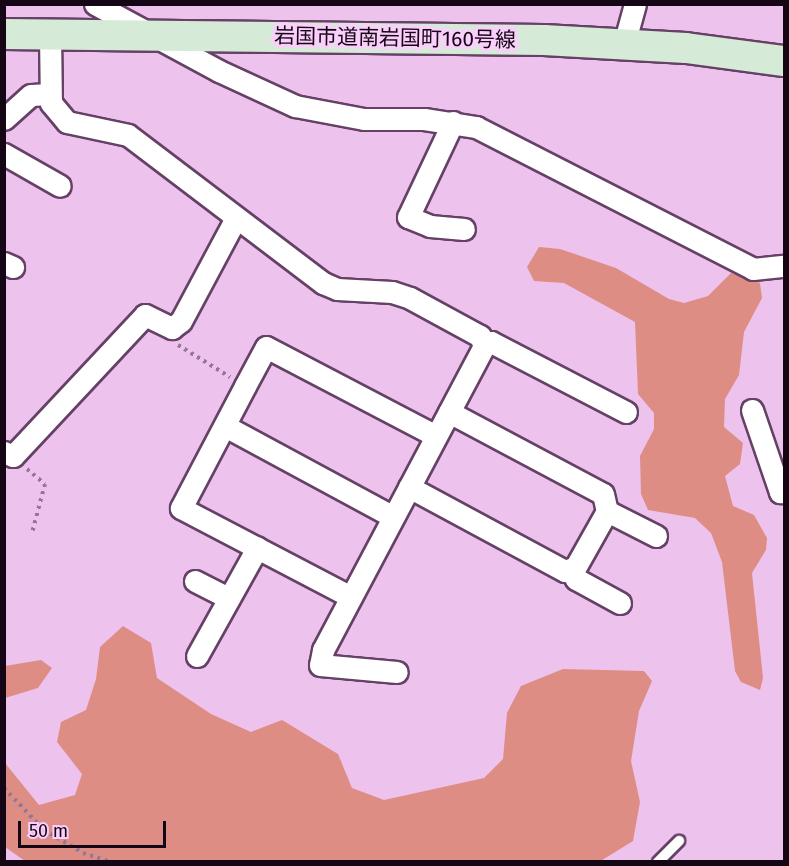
<!DOCTYPE html>
<html>
<head>
<meta charset="utf-8">
<style>
  body { margin:0 }
  #map { position:relative; width:789px; height:866px; overflow:hidden; background:#edc2ed; font-family:"Fira Sans","Noto Sans JP",sans-serif }
  div>[style] { position:absolute }
  .forest>* { inset:0; background:#de8d85 }
  .path>* { height:4px; margin-top:-2px; transform-origin:0; background:repeating-linear-gradient(90deg,#957695 0 3px,transparent 0 7.5px) }
  .roads { filter:drop-shadow(2px 0 #654166) drop-shadow(-2px 0 #654166) drop-shadow(0 2px #654166) drop-shadow(0 -2px #654166) }
  .lane>* { height:10px; margin:-5px; padding:0 5px; transform-origin:5px; border-radius:5px; background:#fff }
  .street>* { height:21px; margin:-10.5px; padding:0 10.5px; transform-origin:10.5px; border-radius:10.5px; background:#fff }
  .secondary>* { height:30px; margin:-15px; padding:0 15px; transform-origin:15px; border-radius:15px; background:#d6ebd7 }
  span { translate:-50% -50%; white-space:nowrap; text-align:center; line-height:1.15; -webkit-text-stroke:6px #facffb; paint-order:stroke }
  .street-label { font-size:21px; color:#140614 }
  .frame { position:absolute; inset:0; border:6px solid #140614; pointer-events:none }
  .scale { position:absolute; left:18px; top:821px; width:148px; height:27px; box-sizing:border-box; border:3px solid #140614; border-top:0; padding-left:8px; font-size:18px; line-height:21px; white-space:nowrap; color:#140614; -webkit-text-stroke:4px #facffb; paint-order:stroke }
</style>
</head>
<body>
<div id="map">
  <div class="forest">
    <i style="clip-path:polygon(539px 247px,560px 249px,616px 268px,669px 299px,684px 303px,708px 296px,731px 273px,760px 283px,762px 298px,744px 332px,739px 375px,725px 399px,724px 427px,743px 443px,740px 464px,725px 476px,733px 506px,754px 515px,767px 538px,766px 550px,752px 573px,763px 678px,760px 690px,741px 682px,735px 671px,722px 562px,711px 533px,695px 518px,648px 510px,641px 494px,640px 456px,654px 429px,654px 413px,638px 394px,635px 322px,564px 283px,534px 281px,527px 267px)"></i>
    <i style="clip-path:polygon(123px 626px,151px 643px,157px 678px,211px 714px,251px 732px,282px 720px,338px 754px,352px 788px,384px 800px,484px 778px,503px 759px,507px 713px,521px 686px,563px 669px,644px 671px,652px 681px,639px 711px,631px 761px,640px 802px,633px 841px,599px 862px,25px 861px,5px 847px,5px 763px,39px 805px,75px 795px,82px 774px,57px 742px,61px 722px,86px 710px,96px 679px,100px 647px)"></i>
    <i style="clip-path:polygon(41px 660px,52px 668px,38px 688px,5px 698px,5px 666px)"></i>
  </div>
  <div class="path">
    <i style="left:178px;top:345px;width:61px;rotate:31.6deg"></i>
    <i style="left:27px;top:469px;width:23px;rotate:40deg"></i>
    <i style="left:45px;top:484px;width:51px;rotate:104.9deg"></i>
    <i style="left:4px;top:788px;width:58px;rotate:46.4deg"></i>
    <i style="left:44px;top:830px;width:45px;rotate:30.5deg"></i>
    <i style="left:83px;top:853px;width:29px;rotate:18deg"></i>
  </div>
  <div class="roads">
    <div class="lane">
      <i style="left:658px;top:862px;width:30px;rotate:-45deg"></i>
    </div>
    <div class="street">
      <i style="left:95px;top:4px;width:141px;rotate:28.4deg"></i>
      <i style="left:219px;top:71px;width:84px;rotate:24.7deg"></i>
      <i style="left:295px;top:106px;width:70px;rotate:10.7deg"></i>
      <i style="left:364px;top:119px;width:60px"></i>
      <i style="left:424px;top:119px;width:53px;rotate:8.7deg"></i>
      <i style="left:476px;top:127px;width:311px;rotate:27.1deg"></i>
      <i style="left:753px;top:269px;width:31px;rotate:-6deg"></i>
      <i style="left:50px;top:34px;width:69px;rotate:89.2deg"></i>
      <i style="left:51px;top:103px;width:25px;rotate:50deg"></i>
      <i style="left:67px;top:122px;width:62px;rotate:12deg"></i>
      <i style="left:128px;top:135px;width:245px;rotate:37.2deg"></i>
      <i style="left:323px;top:283px;width:15px;rotate:23deg"></i>
      <i style="left:337px;top:289px;width:55px;rotate:3.1deg"></i>
      <i style="left:392px;top:292px;width:19px;rotate:18deg"></i>
      <i style="left:410px;top:298px;width:80px;rotate:28.5deg"></i>
      <i style="left:480px;top:336px;width:11px;rotate:68deg"></i>
      <i style="left:484px;top:346px;width:344px;rotate:117.9deg"></i>
      <i style="left:323px;top:650px;width:15px;rotate:101deg"></i>
      <i style="left:320px;top:665px;width:77px;rotate:5.2deg"></i>
      <i style="left:624px;top:44px;width:41px;rotate:-74.6deg"></i>
      <i style="left:4px;top:119px;width:36px;rotate:-42deg"></i>
      <i style="left:31px;top:95px;width:19px;rotate:-3deg"></i>
      <i style="left:453px;top:122px;width:105px;rotate:115.3deg"></i>
      <i style="left:408px;top:217px;width:24px;rotate:22deg"></i>
      <i style="left:430px;top:226px;width:34px;rotate:5deg"></i>
      <i style="left:4px;top:154px;width:64px;rotate:29.7deg"></i>
      <i style="left:4px;top:263px;width:10px;rotate:24deg"></i>
      <i style="left:483px;top:343px;width:8px;rotate:-7deg"></i>
      <i style="left:491px;top:342px;width:152px;rotate:27.4deg"></i>
      <i style="left:752px;top:410px;width:87px;rotate:71.1deg"></i>
      <i style="left:780px;top:492px;width:4px;rotate:-14deg"></i>
      <i style="left:449px;top:412px;width:174px;rotate:28deg"></i>
      <i style="left:603px;top:494px;width:17px;rotate:77deg"></i>
      <i style="left:607px;top:511px;width:55px;rotate:27deg"></i>
      <i style="left:225px;top:426px;width:191px;rotate:28.4deg"></i>
      <i style="left:4px;top:452px;width:10px;rotate:24deg"></i>
      <i style="left:13px;top:456px;width:193px;rotate:-46.9deg"></i>
      <i style="left:145px;top:315px;width:30px;rotate:26deg"></i>
      <i style="left:172px;top:328px;width:11px;rotate:-38deg"></i>
      <i style="left:181px;top:321px;width:115px;rotate:-61.9deg"></i>
      <i style="left:409px;top:487px;width:177px;rotate:28.3deg"></i>
      <i style="left:565px;top:571px;width:10px;rotate:-17deg"></i>
      <i style="left:575px;top:568px;width:65px;rotate:-60.7deg"></i>
      <i style="left:570px;top:569px;width:12px;rotate:59deg"></i>
      <i style="left:576px;top:579px;width:50px;rotate:28.6deg"></i>
      <i style="left:195px;top:581px;width:38px;rotate:27deg"></i>
      <i style="left:351px;top:597px;width:192px;rotate:-152.4deg"></i>
      <i style="left:181px;top:508px;width:138px;rotate:-62.3deg"></i>
      <i style="left:245px;top:386px;width:44px;rotate:-61.7deg"></i>
      <i style="left:266px;top:347px;width:192px;rotate:27.6deg"></i>
      <i style="left:197px;top:656px;width:124px;rotate:-60.9deg"></i>
    </div>
    <div class="secondary">
      <i style="left:4px;top:34px;width:540px;rotate:0.64deg"></i>
      <i style="left:544px;top:40px;width:142px;rotate:3.2deg"></i>
      <i style="left:686px;top:48px;width:99px;rotate:7.6deg"></i>
    </div>
  </div>
  <div class="street-label">
    <span style="left:395px;top:38px;rotate:1deg">岩国市道南岩国町160号線</span>
  </div>
  <div class="frame"></div>
  <div class="scale">50 m</div>
</div>
</body>
</html>
